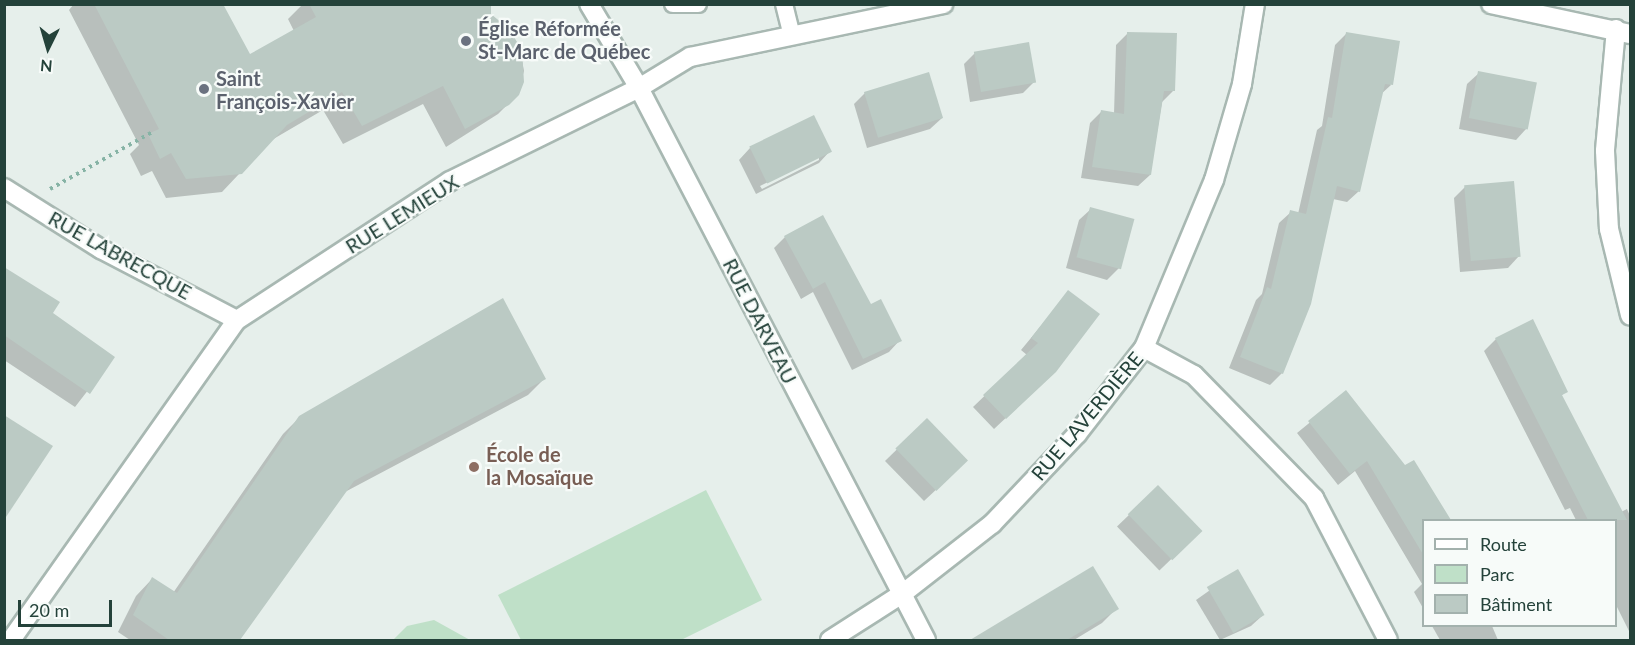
<!DOCTYPE html>
<html>
<head>
<meta charset="utf-8">
<style>
  body { margin:0 }
  #map { position:relative; width:1635px; height:645px; overflow:hidden; background:#e6efeb; font-family:Lato,sans-serif }
  div>[style] { position:absolute }
  .green>* { inset:0; background:#bfe0c8 }
  .shadow>* { inset:0; background:#0003; transform-origin:0 0 }
  .building>* { inset:0; background:#bbcac4; transform-origin:0 0 }
  .path>* { height:4px; margin-top:-2px; transform-origin:0; background:repeating-linear-gradient(90deg,#86b3a5 0 3px,transparent 0 7.5px) }
  .roads { filter:drop-shadow(2px 0 #a8b8b2) drop-shadow(-2px 0 #a8b8b2) drop-shadow(0 2px #a8b8b2) drop-shadow(0 -2px #a8b8b2) }
  .lane>* { height:16px; margin:-8px; padding:0 8px; transform-origin:8px; border-radius:8px; background:#fff }
  .street>* { height:18px; margin:-9px; padding:0 9px; transform-origin:9px; border-radius:9px; background:#fff }
  .dots>* { width:16px; height:16px; translate:-50% -50%; box-sizing:border-box; border:3px solid #f7fbf9; border-radius:50% }
  span { translate:-50% -50%; white-space:nowrap; text-align:center; line-height:1.15; -webkit-text-stroke:4.5px #f7fbf9; paint-order:stroke }
  .worship-label { font-size:20px; color:#5b616d; font-weight:700 }
  .left { translate:0 -50%; text-align:left }
  .street-label { font-size:20px; color:#24423a }
  .education-label { font-size:20px; color:#785e54; font-weight:700 }
  .frame { position:absolute; inset:0; border:6px solid #24423a; pointer-events:none }
  .legend { position:absolute; left:1422px; top:519px; width:195px; height:108px; box-sizing:border-box; background:#f7fbf9; border:2px solid #a3b1ad; margin:0; padding:8px 10px; list-style:none; font-size:18px; color:#24423a }
  .legend li { display:flex; align-items:center; gap:12px; height:30px }
  .legend b { width:30px; border:2px solid #a3b1ad }
  .north { position:absolute; left:18px; top:18px; width:60px; height:60px; -webkit-text-stroke:4px #f7fbf9; paint-order:stroke; rotate:185deg; font-size:16px; font-weight:700; line-height:24px; text-align:center; color:#24423a }
  .north::after { content:''; display:block; margin:auto; width:21px; height:27px; background:#24423a; clip-path:polygon(50% 0,100% 100%,50% 72%,0 100%) }
  .scale { position:absolute; left:18px; top:600px; width:94px; height:27px; box-sizing:border-box; border:3px solid #24423a; border-top:0; padding-left:8px; font-size:18px; line-height:21px; white-space:nowrap; color:#24423a; -webkit-text-stroke:4px #f7fbf9; paint-order:stroke }
</style>
</head>
<body>
<div id="map">
  <div class="green">
    <i style="clip-path:polygon(706px 490px,762px 600px,681px 640px,521px 640px,498px 595px)"></i>
    <i style="clip-path:polygon(434px 620px,470px 640px,393px 640px,407px 626px)"></i>
  </div>
  <div class="shadow">
    <i style="clip-path:polygon(74px 4px,222px 4px,250px 56px,294px 31px,288px 19px,303px 4px,489px 4px,489px 15px,520px 50px,524px 71px,517px 95px,498px 114px,446px 147px,423px 104px,343px 144px,323px 110px,270px 141px,222px 192px,166px 198px,152px 171px,141px 176px,130px 154px,139px 145px,69px 10px)"></i>
    <i style="clip-path:polygon(1128px 33px,1173px 91px,1162px 102px,1150px 175px,1138px 186px,1081px 178px,1090px 123px,1101px 112px,1114px 114px,1116px 45px)"></i>
    <i style="clip-path:polygon(1346px 34px,1391px 85px,1380px 95px,1359px 191px,1347px 202px,1333px 199px,1282px 373px,1270px 385px,1229px 368px,1256px 300px,1262px 294px,1279px 223px,1291px 212px,1298px 214px,1317px 130px,1322px 126px,1335px 45px)"></i>
    <i style="clip-path:polygon(975px 53px,1034px 82px,1023px 93px,970px 102px,964px 64px)"></i>
    <i style="clip-path:polygon(1479px 73px,1527px 128px,1516px 140px,1459px 129px,1467px 84px)"></i>
    <i style="clip-path:polygon(865px 93px,942px 118px,930px 129px,867px 148px,854px 104px)"></i>
    <i style="clip-path:polygon(evenodd,750px 148px,830px 151px,819px 163px,756px 194px,739px 160px,750px 148px,819px 157px,819px 160px,762px 189px,760px 186px,819px 157px)"></i>
    <i style="clip-path:polygon(1465px 187px,1519px 256px,1508px 268px,1460px 272px,1454px 198px)"></i>
    <i style="clip-path:polygon(1091px 209px,1119px 268px,1107px 280px,1066px 268px,1079px 220px)"></i>
    <i style="clip-path:polygon(785px 237px,871px 306px,900px 340px,889px 352px,852px 370px,813px 292px,801px 299px,774px 248px)"></i>
    <i style="clip-path:polygon(4px 268px,51px 314px,113px 358px,75px 407px,4px 360px)"></i>
    <i style="clip-path:polygon(1069px 292px,1043px 383px,994px 429px,973px 407px,1027px 355px,1021px 350px)"></i>
    <i style="clip-path:polygon(1496px 339px,1566px 391px,1561px 396px,1621px 512px,1627px 509px,1630px 516px,1630px 633px,1616px 605px,1616px 520px,1576px 520px,1570px 508px,1565px 510px,1484px 351px)"></i>
    <i style="clip-path:polygon(544px 379px,528px 395px,343px 493px,238px 640px,130px 640px,118px 632px,136px 596px,152px 579px,173px 593px,283px 434px,300px 417px)"></i>
    <i style="clip-path:polygon(1346px 393px,1405px 467px,1414px 462px,1449px 520px,1424px 520px,1424px 610px,1414px 592px,1422px 584px,1355px 471px,1338px 485px,1297px 433px)"></i>
    <i style="clip-path:polygon(927px 420px,955px 472px,924px 501px,885px 461px)"></i>
    <i style="left:1158px;top:487px;width:61px;height:57px;rotate:46deg"></i>
    <i style="clip-path:polygon(1237px 571px,1263px 615px,1251px 626px,1220px 640px,1196px 600px)"></i>
    <i style="clip-path:polygon(1117px 608px,1102px 623px,1074px 640px,979px 640px,988px 632px)"></i>
    <i style="clip-path:polygon(1432px 626px,1492px 626px,1498px 640px,1440px 640px)"></i>
  </div>
  <div class="building">
    <i style="clip-path:polygon(94px 4px,223px 4px,250px 54px,316px 17px,309px 4px,491px 4px,491px 14px,509px 29px,522px 50px,524px 82px,519px 95px,509px 105px,465px 129px,443px 86px,362px 126px,342px 92px,287px 125px,242px 174px,186px 179px,171px 153px,160px 159px,148px 134px,159px 129px)"></i>
    <i style="clip-path:polygon(1127px 32px,1177px 33px,1175px 91px,1164px 91px,1151px 175px,1092px 167px,1101px 110px,1124px 114px)"></i>
    <i style="clip-path:polygon(1346px 32px,1400px 41px,1393px 85px,1385px 84px,1360px 192px,1337px 186px,1311px 304px,1283px 374px,1240px 357px,1267px 287px,1271px 289px,1290px 210px,1306px 214px,1328px 117px,1332px 118px)"></i>
    <i style="left:1029px;top:42px;width:41px;height:56px;rotate:80deg"></i>
    <i style="left:1478px;top:71px;width:60px;height:48px;rotate:11deg"></i>
    <i style="left:929px;top:72px;width:48px;height:68px;rotate:73deg"></i>
    <i style="left:814px;top:115px;width:41px;height:72px;rotate:64deg"></i>
    <i style="left:1514px;top:181px;width:76px;height:50px;rotate:85deg"></i>
    <i style="left:1090px;top:207px;width:46px;height:52px;rotate:15deg"></i>
    <i style="clip-path:polygon(823px 215px,871px 304px,881px 299px,902px 341px,863px 359px,825px 282px,813px 289px,784px 236px)"></i>
    <i style="clip-path:polygon(4px 267px,60px 302px,53px 313px,115px 357px,90px 394px,4px 335px)"></i>
    <i style="clip-path:polygon(1068px 290px,1100px 314px,1056px 372px,1006px 419px,983px 395px,1038px 343px,1031px 338px)"></i>
    <i style="clip-path:polygon(503px 298px,546px 379px,354px 481px,240px 640px,169px 640px,133px 615px,152px 577px,177px 593px,299px 416px)"></i>
    <i style="clip-path:polygon(1533px 319px,1568px 392px,1562px 395px,1627px 520px,1588px 520px,1495px 338px)"></i>
    <i style="clip-path:polygon(1346px 390px,1405px 465px,1414px 460px,1451px 520px,1424px 520px,1424px 556px,1367px 461px,1350px 474px,1308px 421px)"></i>
    <i style="clip-path:polygon(4px 415px,53px 446px,4px 520px)"></i>
    <i style="left:927px;top:418px;width:59px;height:44px;rotate:46deg"></i>
    <i style="left:1158px;top:485px;width:64px;height:42px;rotate:46deg"></i>
    <i style="clip-path:polygon(1093px 566px,1119px 609px,1067px 640px,970px 640px)"></i>
    <i style="left:1238px;top:569px;width:53px;height:36px;rotate:60deg"></i>
  </div>
  <div class="path">
    <i style="left:50px;top:189px;width:119px;rotate:-29.1deg"></i>
  </div>
  <div class="roads">
    <div class="lane">
      <i style="left:673px;top:4px;width:25px"></i>
      <i style="left:784px;top:4px;width:33px;rotate:76deg"></i>
    </div>
    <div class="street">
      <i style="left:589px;top:4px;width:98px;rotate:59.2deg"></i>
      <i style="left:639px;top:88px;width:622px;rotate:62.53deg"></i>
      <i style="left:1491px;top:4px;width:142px;rotate:12.2deg"></i>
      <i style="left:1616px;top:29px;width:122px;rotate:95.2deg"></i>
      <i style="left:1605px;top:151px;width:78px;rotate:87.1deg"></i>
      <i style="left:1609px;top:229px;width:89px;rotate:76.3deg"></i>
      <i style="left:4px;top:188px;width:115px;rotate:32.2deg"></i>
      <i style="left:101px;top:249px;width:153px;rotate:27.6deg"></i>
      <i style="left:1144px;top:348px;width:57px;rotate:28.4deg"></i>
      <i style="left:1194px;top:375px;width:172px;rotate:45.7deg"></i>
      <i style="left:1314px;top:498px;width:160px;rotate:62.5deg"></i>
      <i style="left:11px;top:640px;width:392px;rotate:-54.8deg"></i>
      <i style="left:237px;top:320px;width:254px;rotate:-33.1deg"></i>
      <i style="left:450px;top:181px;width:211px;rotate:-26.2deg"></i>
      <i style="left:639px;top:88px;width:60px;rotate:-31.3deg"></i>
      <i style="left:690px;top:57px;width:259px;rotate:-11.8deg"></i>
      <i style="left:830px;top:640px;width:85px;rotate:-32.6deg"></i>
      <i style="left:902px;top:594px;width:114px;rotate:-37.9deg"></i>
      <i style="left:992px;top:524px;width:124px;rotate:-46.6deg"></i>
      <i style="left:1077px;top:434px;width:109px;rotate:-52.1deg"></i>
      <i style="left:1144px;top:348px;width:182px;rotate:-67.4deg"></i>
      <i style="left:1214px;top:180px;width:100px;rotate:-73.7deg"></i>
      <i style="left:1242px;top:84px;width:81px;rotate:-80.8deg"></i>
    </div>
  </div>
  <div class="dots">
    <i style="left:466px;top:41px;background:#6b7280"></i>
    <i style="left:204px;top:89px;background:#6b7280"></i>
    <i style="left:474px;top:467px;background:#8d6e63"></i>
  </div>
  <div class="worship-label">
    <span class="left" style="left:478px;top:40px">Église Réformée<br>St-Marc de Québec</span>
    <span class="left" style="left:216px;top:90px">Saint<br>François-Xavier</span>
  </div>
  <div class="street-label">
    <span style="left:402px;top:214px;rotate:-32deg">RUE LEMIEUX</span>
    <span style="left:120px;top:255px;rotate:29deg">RUE LABRECQUE</span>
    <span style="left:760px;top:321px;rotate:63deg">RUE DARVEAU</span>
    <span style="left:1087px;top:416px;rotate:-50deg">RUE LAVERDIÈRE</span>
  </div>
  <div class="education-label">
    <span class="left" style="left:486px;top:466px">École de<br>la Mosaïque</span>
  </div>
  <div class="frame"></div>
  <ul class="legend">
  <li><b style="height:8px;background:#fff"></b>Route</li>
  <li><b style="height:16px;background:#bfe0c8"></b>Parc</li>
  <li><b style="height:16px;background:#bbcac4"></b>Bâtiment</li>
  </ul>
  <div class="north">N</div>
  <div class="scale">20 m</div>
</div>
</body>
</html>
